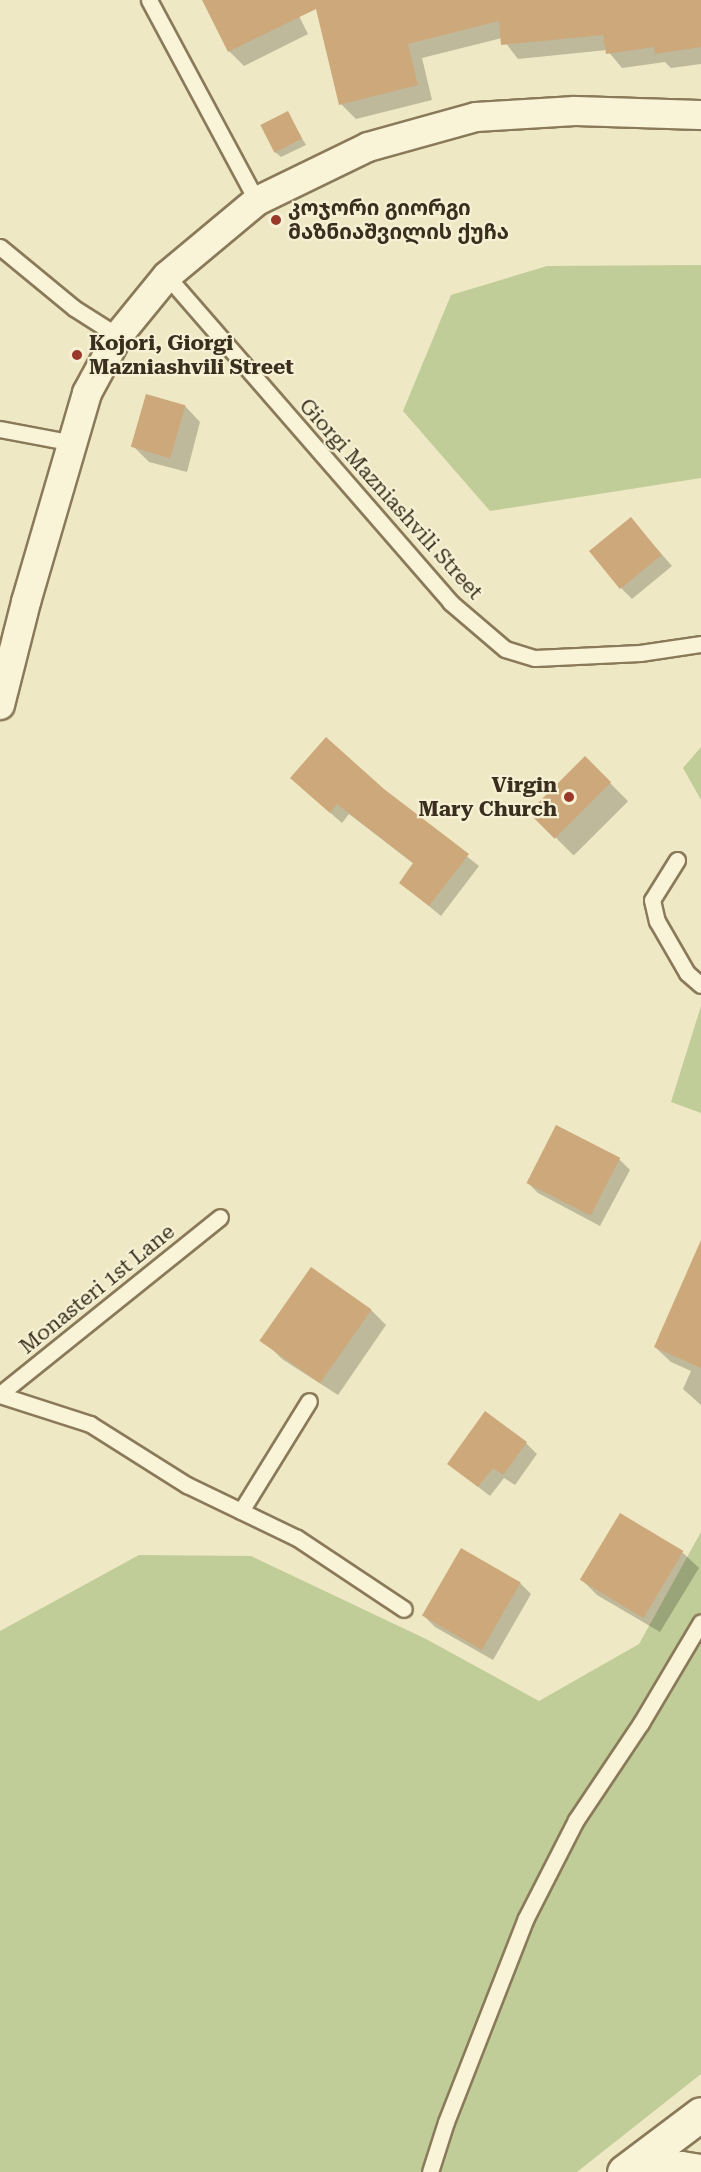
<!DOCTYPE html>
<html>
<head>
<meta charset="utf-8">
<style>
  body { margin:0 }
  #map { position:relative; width:701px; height:2172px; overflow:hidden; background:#efe8c4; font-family:"Roboto Serif","Noto Sans Georgian",serif }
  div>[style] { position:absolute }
  .green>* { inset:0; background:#c0cd98 }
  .shadow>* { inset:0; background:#0003; transform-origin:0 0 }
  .building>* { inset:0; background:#cda87a; transform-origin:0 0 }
  .roads { filter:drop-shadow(2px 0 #8a7a5a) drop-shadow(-2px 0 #8a7a5a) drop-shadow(0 2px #8a7a5a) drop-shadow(0 -2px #8a7a5a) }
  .service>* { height:15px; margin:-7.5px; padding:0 7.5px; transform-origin:7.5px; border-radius:7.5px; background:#f9f4d8 }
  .minor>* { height:28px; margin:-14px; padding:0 14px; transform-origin:14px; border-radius:14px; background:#f9f4d8 }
  .secondary>* { height:33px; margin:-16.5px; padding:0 16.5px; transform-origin:16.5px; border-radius:16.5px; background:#f9f4d8 }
  .dots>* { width:16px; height:16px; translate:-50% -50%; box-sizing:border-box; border:3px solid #f6f1d4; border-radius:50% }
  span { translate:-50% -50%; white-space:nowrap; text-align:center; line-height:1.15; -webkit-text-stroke:4.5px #f6f1d4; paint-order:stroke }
  .poi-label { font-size:21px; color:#3a2f1e; font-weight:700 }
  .left { translate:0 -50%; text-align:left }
  .right { translate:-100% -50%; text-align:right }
  .street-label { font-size:21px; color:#3a2f1e }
</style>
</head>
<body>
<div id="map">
  <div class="green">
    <i style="clip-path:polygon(701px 265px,701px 478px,490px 511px,403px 411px,451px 295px,547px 266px)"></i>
    <i style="clip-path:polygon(701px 747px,701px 800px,683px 768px)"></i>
    <i style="clip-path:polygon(701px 1006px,701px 1113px,671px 1102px)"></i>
    <i style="clip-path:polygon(701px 1532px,701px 2074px,577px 2172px,0 2172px,0 1631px,139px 1555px,251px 1556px,426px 1639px,539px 1701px,639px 1644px)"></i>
  </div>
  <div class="shadow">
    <i style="clip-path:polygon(203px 0,291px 0,308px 34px,244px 66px,229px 51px)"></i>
    <i style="clip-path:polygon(338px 0,701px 0,701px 64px,671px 68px,665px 62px,622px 68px,607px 50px,518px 59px,502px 38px,422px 58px,432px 100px,356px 119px,341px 104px)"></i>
    <i style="clip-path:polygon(287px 113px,306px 145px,281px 157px,275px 152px)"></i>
    <i style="clip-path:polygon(185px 406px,200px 422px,187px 472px,149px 462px,133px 446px)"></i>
    <i style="clip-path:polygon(631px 519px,672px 566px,632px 599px,621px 588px)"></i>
    <i style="left:585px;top:758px;width:61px;height:77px;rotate:45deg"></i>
    <i style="clip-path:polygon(303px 789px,383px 790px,479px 866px,441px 916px,401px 883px,414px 864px,349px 814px,342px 823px)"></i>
    <i style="clip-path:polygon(619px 1159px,630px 1170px,600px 1226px,538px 1193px,527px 1182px)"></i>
    <i style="clip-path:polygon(701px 1273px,701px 1405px,683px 1389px,691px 1371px,671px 1362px,655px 1347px)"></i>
    <i style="clip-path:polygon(371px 1310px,386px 1325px,338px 1395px,282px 1359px,266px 1343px)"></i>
    <i style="clip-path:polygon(526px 1443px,537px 1454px,515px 1485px,504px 1478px,490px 1496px,449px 1464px)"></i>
    <i style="clip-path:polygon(683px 1553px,699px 1568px,660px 1632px,597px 1595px,582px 1580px)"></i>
    <i style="clip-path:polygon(520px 1583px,531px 1594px,493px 1660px,435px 1627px,424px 1616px)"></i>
  </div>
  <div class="building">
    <i style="clip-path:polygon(202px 0,701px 0,701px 47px,655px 54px,654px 47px,606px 54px,603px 35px,501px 45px,499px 21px,408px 44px,418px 85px,339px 105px,316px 9px,228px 52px)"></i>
    <i style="left:288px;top:111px;width:31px;height:31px;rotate:63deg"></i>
    <i style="left:146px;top:394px;width:41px;height:55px;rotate:16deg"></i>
    <i style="left:631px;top:517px;width:49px;height:54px;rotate:51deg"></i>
    <i style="clip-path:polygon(326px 737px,384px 789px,469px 854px,429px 906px,399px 883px,413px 863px,337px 804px,330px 813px,290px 778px)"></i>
    <i style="left:585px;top:756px;width:37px;height:80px;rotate:45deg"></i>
    <i style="left:556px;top:1125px;width:72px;height:65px;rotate:27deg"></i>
    <i style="clip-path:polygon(701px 1240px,701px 1368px,654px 1347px)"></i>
    <i style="left:311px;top:1267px;width:74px;height:90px;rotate:35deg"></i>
    <i style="clip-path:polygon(485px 1411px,527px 1442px,503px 1475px,493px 1468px,478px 1487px,447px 1464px)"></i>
    <i style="left:620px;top:1513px;width:74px;height:78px;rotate:31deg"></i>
    <i style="left:461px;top:1548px;width:69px;height:78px;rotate:30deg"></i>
  </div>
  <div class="roads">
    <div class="service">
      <i style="left:149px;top:0;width:228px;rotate:61.8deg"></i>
      <i style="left:0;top:247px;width:96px;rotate:39.5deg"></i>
      <i style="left:74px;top:308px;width:52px;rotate:32.5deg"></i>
      <i style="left:167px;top:276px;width:432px;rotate:49deg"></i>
      <i style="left:450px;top:602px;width:72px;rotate:40.5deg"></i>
      <i style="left:505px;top:649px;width:31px;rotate:17deg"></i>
      <i style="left:535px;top:658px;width:105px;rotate:-2.7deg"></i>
      <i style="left:640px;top:653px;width:62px;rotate:-8.4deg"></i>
      <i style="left:0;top:429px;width:75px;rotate:10.7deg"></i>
      <i style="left:677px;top:860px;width:47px;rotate:122deg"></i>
      <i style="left:652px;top:900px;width:22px;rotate:77deg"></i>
      <i style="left:657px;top:921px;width:60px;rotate:60deg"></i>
      <i style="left:687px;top:973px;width:18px;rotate:41deg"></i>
      <i style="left:0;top:1394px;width:282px;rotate:-38.8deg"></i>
      <i style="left:0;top:1395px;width:95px;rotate:17.9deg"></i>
      <i style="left:90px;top:1424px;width:115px;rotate:32.2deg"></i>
      <i style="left:187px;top:1485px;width:122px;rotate:25.7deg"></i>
      <i style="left:297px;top:1538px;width:128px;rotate:33.6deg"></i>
      <i style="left:241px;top:1511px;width:129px;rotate:-58.3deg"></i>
      <i style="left:430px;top:2172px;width:52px;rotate:-72.3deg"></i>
      <i style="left:446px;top:2122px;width:219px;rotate:-68.6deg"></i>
      <i style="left:526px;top:1918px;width:110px;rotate:-63deg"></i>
      <i style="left:576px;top:1820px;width:117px;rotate:-56.2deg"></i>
      <i style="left:641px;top:1723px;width:117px;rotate:-59.3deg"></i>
    </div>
    <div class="minor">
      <i style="left:0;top:705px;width:106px;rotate:-75.8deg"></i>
      <i style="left:26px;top:602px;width:218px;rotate:-73.7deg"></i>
      <i style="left:87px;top:393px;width:65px;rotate:-61.5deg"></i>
      <i style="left:118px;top:336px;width:77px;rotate:-50.8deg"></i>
      <i style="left:167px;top:276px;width:117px;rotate:-39.8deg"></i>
      <i style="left:257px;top:201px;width:123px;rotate:-25.9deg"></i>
      <i style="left:368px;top:147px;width:112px;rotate:-15.5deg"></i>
      <i style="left:476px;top:117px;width:99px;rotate:-3.5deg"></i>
      <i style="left:575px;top:111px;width:126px;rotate:1.8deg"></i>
      <i style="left:637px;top:2172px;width:45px;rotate:-7.6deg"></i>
      <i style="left:682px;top:2166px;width:19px;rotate:9deg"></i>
    </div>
    <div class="secondary">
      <i style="left:624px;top:2172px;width:96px;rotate:-37deg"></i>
    </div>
  </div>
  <div class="dots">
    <i style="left:276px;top:220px;background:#9a3829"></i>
    <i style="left:77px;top:355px;background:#9a3829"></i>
    <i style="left:569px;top:797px;background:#9a3829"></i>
  </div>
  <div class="poi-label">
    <span class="left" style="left:288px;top:220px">კოჯორი გიორგი<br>მაზნიაშვილის ქუჩა</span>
    <span class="left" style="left:89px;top:355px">Kojori, Giorgi<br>Mazniashvili Street</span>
    <span class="right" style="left:557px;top:797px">Virgin<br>Mary Church</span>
  </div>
  <div class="street-label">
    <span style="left:391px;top:499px;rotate:48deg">Giorgi Mazniashvili Street</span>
    <span style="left:97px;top:1289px;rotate:-39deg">Monasteri 1st Lane</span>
  </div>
</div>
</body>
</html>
